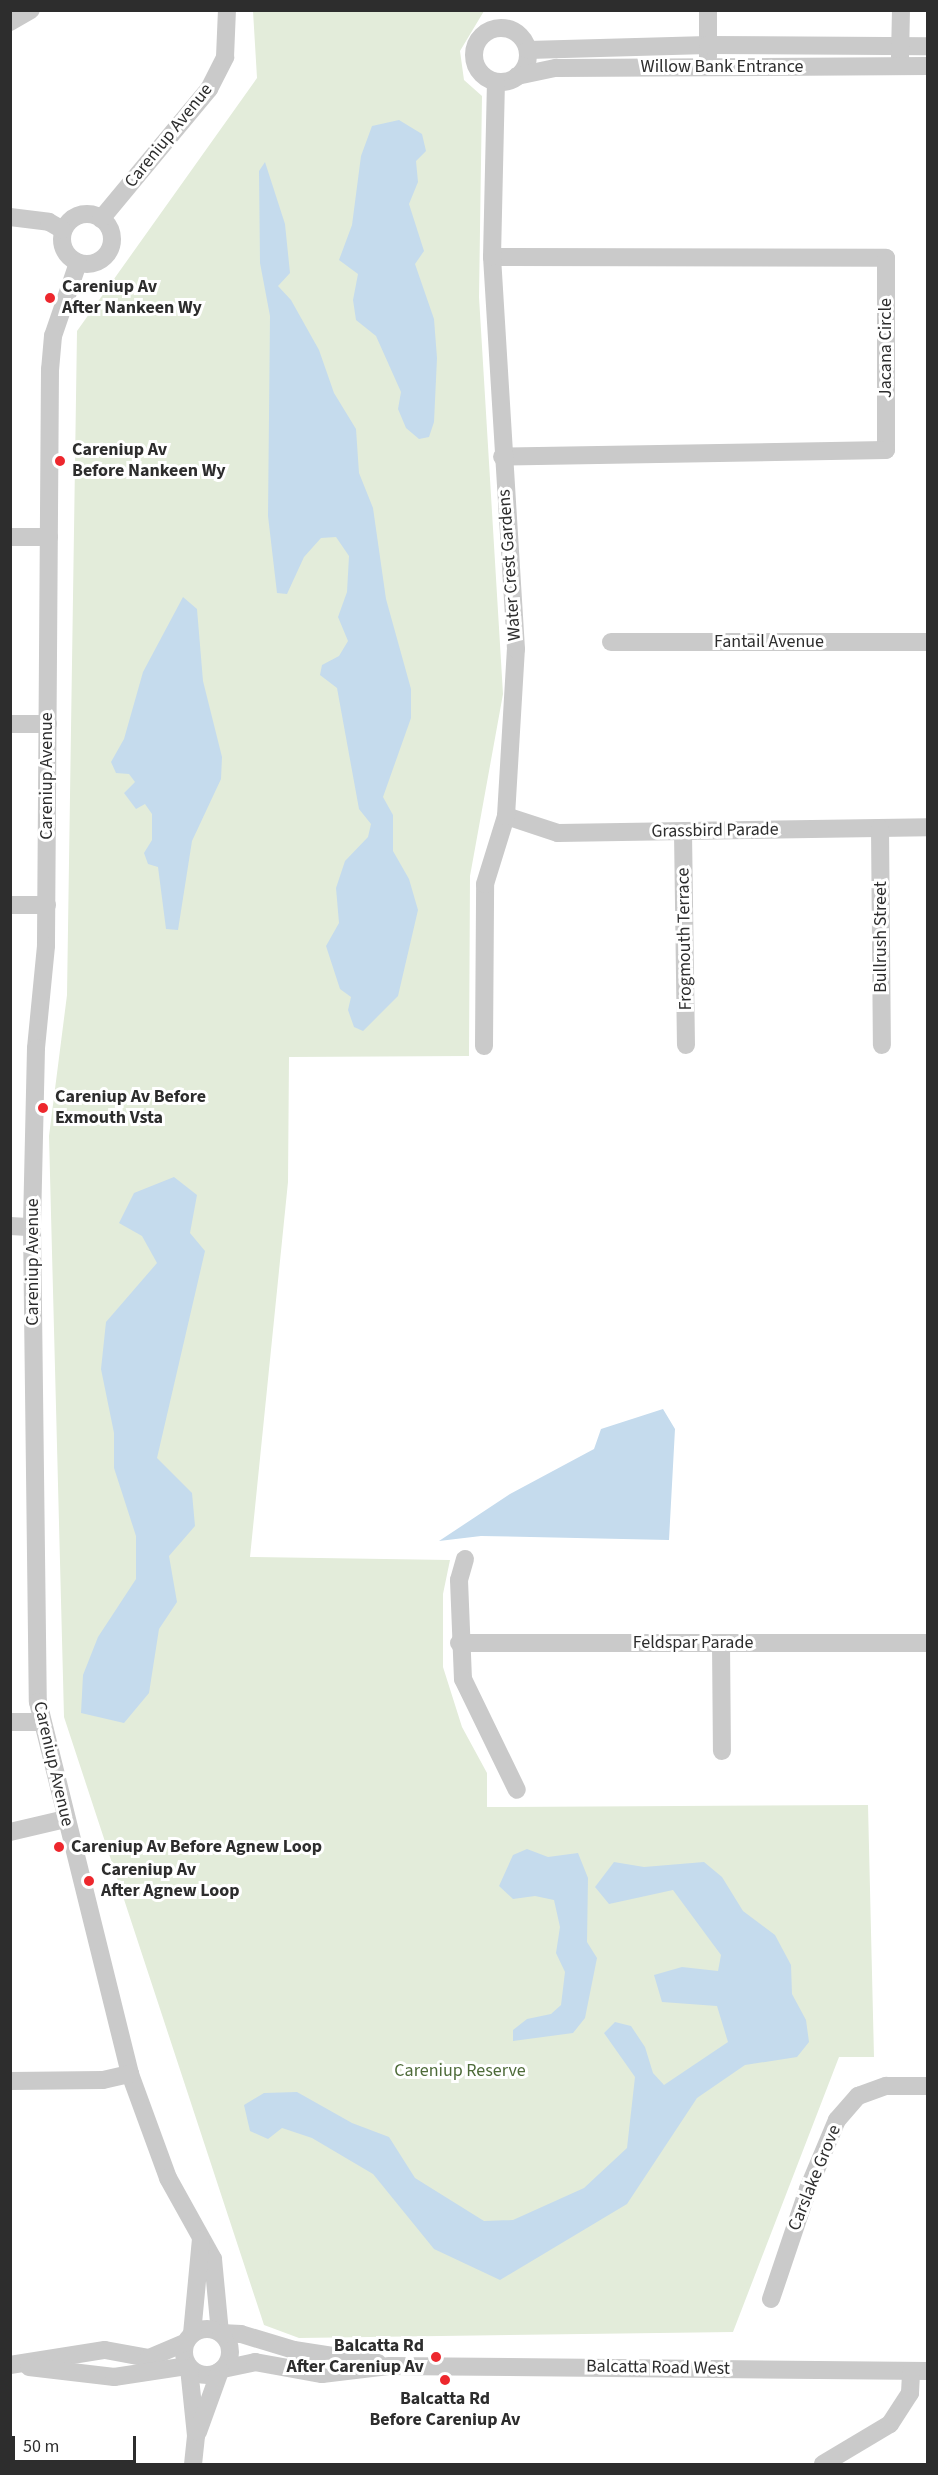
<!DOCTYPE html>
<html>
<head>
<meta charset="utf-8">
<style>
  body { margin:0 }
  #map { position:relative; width:938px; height:2475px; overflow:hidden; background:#fff; font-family:"Source Sans 3",sans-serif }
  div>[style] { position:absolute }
  .green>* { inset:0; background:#e3ecda }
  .water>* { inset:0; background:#c5dbed }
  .minor>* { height:18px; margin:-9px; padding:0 9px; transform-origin:9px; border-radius:9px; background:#cacaca }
  .minor>.ring { margin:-9px; padding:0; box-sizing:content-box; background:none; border:18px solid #cacaca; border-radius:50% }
  .dots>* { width:16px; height:16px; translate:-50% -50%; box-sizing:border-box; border:3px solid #fff; border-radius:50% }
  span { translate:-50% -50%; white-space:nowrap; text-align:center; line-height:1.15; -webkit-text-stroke:6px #fff; paint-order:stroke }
  .street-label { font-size:18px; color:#2d2d2d }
  .poi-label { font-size:18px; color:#2d2d2d; font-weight:700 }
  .left { translate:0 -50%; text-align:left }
  .right { translate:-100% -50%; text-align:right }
  .park-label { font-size:18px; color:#4e6b39 }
  .frame { position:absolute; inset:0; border:12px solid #2d2d2d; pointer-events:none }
  .scale { position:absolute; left:12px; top:2436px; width:124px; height:27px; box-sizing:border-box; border:3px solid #2d2d2d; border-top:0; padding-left:8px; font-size:18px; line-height:21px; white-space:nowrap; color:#2d2d2d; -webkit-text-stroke:4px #fff; paint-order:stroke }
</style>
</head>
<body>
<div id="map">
  <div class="green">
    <i style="clip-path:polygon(253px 11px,484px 11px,460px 51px,464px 80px,482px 96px,479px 297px,503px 694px,470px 876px,469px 1056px,289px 1057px,288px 1182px,250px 1557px,450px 1560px,443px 1594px,443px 1667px,462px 1727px,487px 1773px,487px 1807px,868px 1805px,874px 2057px,839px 2057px,733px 2332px,299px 2338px,264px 2325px,64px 1717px,49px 1136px,67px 995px,77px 331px,257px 78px)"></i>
  </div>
  <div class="water">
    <i style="clip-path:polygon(399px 120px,422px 134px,426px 151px,416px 161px,418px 182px,409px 204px,424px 251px,415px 264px,434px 319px,437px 358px,434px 422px,429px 437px,419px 439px,406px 428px,398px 409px,401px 392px,376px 336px,356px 320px,353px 300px,358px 274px,339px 260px,352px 225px,361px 156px,372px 126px)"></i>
    <i style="clip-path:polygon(265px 162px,285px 224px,290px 273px,278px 286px,291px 300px,319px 350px,334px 393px,356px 429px,359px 473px,373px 508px,386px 599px,411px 689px,411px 718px,383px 797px,393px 815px,393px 851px,409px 879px,418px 910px,398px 996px,363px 1031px,354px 1027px,348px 1010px,351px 997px,340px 989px,326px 946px,339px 923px,336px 888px,345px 861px,368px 837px,371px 824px,359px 809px,337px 688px,320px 675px,322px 665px,339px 656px,348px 641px,338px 617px,347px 592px,349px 556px,336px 537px,321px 538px,304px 557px,287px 594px,277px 593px,268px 516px,270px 316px,260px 263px,259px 171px)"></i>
    <i style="clip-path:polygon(183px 597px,197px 609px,203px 681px,222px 757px,221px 779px,192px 841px,178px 930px,166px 929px,158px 867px,148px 864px,144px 853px,152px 840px,152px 814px,145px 804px,136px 809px,124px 793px,135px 782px,129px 774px,116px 773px,111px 762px,124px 739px,143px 672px)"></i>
    <i style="clip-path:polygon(174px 1177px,197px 1195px,190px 1233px,205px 1251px,157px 1458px,192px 1493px,195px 1526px,169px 1556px,177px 1602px,159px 1629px,149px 1693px,124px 1723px,81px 1713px,83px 1675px,98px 1637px,136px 1579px,136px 1536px,114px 1468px,114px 1433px,101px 1369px,106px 1322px,157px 1263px,142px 1236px,119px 1223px,134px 1193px)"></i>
    <i style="clip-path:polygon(663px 1409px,675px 1429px,669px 1540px,481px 1536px,439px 1541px,510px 1494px,594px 1449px,601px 1429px)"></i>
    <i style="clip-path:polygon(527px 1849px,548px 1857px,578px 1853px,588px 1878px,587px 1942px,597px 1958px,585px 2018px,573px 2033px,513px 2041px,513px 2030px,527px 2019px,551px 2014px,561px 2005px,565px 1972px,556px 1953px,560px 1927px,554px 1900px,535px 1896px,513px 1899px,499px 1886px,513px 1855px)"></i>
    <i style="clip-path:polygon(614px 1862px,644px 1867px,704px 1862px,722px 1877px,743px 1911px,775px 1935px,791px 1965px,792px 1994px,806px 2020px,809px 2042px,797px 2057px,745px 2065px,697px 2098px,627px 2204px,500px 2280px,434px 2249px,373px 2174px,312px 2138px,282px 2128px,268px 2139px,250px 2131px,244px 2105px,264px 2093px,297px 2092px,352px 2123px,389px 2137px,415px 2178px,484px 2221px,513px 2220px,584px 2188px,627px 2148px,635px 2077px,604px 2033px,615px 2022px,631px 2026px,645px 2047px,653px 2073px,664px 2085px,728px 2042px,717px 2006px,662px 2002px,654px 1975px,682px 1967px,718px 1971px,721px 1955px,673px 1890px,609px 1904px,595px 1887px)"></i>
  </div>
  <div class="minor">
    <i style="left:708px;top:10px;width:47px;rotate:90deg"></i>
    <i style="left:10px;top:22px;width:24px;rotate:-30deg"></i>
    <i class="ring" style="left:474px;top:28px;width:36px;height:36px"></i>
    <i style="left:528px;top:50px;width:180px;rotate:-1.6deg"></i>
    <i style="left:708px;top:45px;width:220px;rotate:0.3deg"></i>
    <i style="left:900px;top:57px;width:47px;rotate:-88.8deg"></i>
    <i style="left:517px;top:76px;width:40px;rotate:-12deg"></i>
    <i style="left:556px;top:68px;width:372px;rotate:-0.3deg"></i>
    <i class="ring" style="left:62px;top:214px;width:32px;height:32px"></i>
    <i style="left:10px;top:217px;width:39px;rotate:7deg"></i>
    <i style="left:49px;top:222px;width:16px;rotate:30deg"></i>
    <i style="left:101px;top:219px;width:169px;rotate:-50.3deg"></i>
    <i style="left:209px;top:89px;width:36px;rotate:-63deg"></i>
    <i style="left:225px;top:57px;width:47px;rotate:-87.6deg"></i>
    <i style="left:492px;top:257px;width:394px;rotate:0.1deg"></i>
    <i style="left:886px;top:258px;width:192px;rotate:90deg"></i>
    <i style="left:886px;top:450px;width:384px;rotate:179deg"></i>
    <i style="left:78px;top:263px;width:77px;rotate:108.9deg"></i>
    <i style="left:53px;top:336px;width:33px;rotate:95deg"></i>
    <i style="left:50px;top:369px;width:577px;rotate:90.4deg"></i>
    <i style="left:46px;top:946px;width:102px;rotate:95.6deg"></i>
    <i style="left:36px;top:1048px;width:179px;rotate:91.3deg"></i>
    <i style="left:32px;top:1227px;width:475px;rotate:89.3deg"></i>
    <i style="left:38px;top:1702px;width:383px;rotate:76.1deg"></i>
    <i style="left:130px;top:2074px;width:111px;rotate:69.9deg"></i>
    <i style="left:168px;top:2178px;width:93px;rotate:60.9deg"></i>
    <i style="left:213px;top:2259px;width:74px;rotate:84.6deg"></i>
    <i style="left:10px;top:537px;width:39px"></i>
    <i style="left:611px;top:642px;width:317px"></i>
    <i style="left:10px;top:724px;width:38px"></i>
    <i style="left:506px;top:816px;width:55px;rotate:18.1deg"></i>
    <i style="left:558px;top:833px;width:370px;rotate:-0.9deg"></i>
    <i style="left:880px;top:828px;width:217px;rotate:89.5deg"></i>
    <i style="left:683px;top:832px;width:213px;rotate:89.2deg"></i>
    <i style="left:10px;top:905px;width:37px"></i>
    <i style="left:484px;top:1046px;width:162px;rotate:-89.6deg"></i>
    <i style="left:485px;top:884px;width:71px;rotate:-72.8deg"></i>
    <i style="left:506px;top:816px;width:167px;rotate:-86.6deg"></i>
    <i style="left:516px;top:649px;width:393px;rotate:-93.5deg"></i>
    <i style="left:492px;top:257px;width:175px;rotate:-88.7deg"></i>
    <i style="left:10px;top:1226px;width:22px;rotate:3deg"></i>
    <i style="left:465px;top:1559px;width:22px;rotate:106deg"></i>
    <i style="left:459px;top:1580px;width:99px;rotate:87.7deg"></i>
    <i style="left:463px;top:1679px;width:123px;rotate:64.1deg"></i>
    <i style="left:459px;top:1643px;width:469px"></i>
    <i style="left:721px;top:1643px;width:108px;rotate:89.5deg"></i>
    <i style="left:10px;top:1722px;width:31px"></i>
    <i style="left:10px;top:1832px;width:57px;rotate:-13.3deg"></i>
    <i style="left:10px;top:2081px;width:93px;rotate:-0.6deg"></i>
    <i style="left:103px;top:2080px;width:28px;rotate:-13deg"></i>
    <i style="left:771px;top:2299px;width:116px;rotate:-71.4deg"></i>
    <i style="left:808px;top:2189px;width:75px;rotate:-67.2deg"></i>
    <i style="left:837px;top:2120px;width:32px;rotate:-49deg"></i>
    <i style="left:858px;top:2096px;width:30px;rotate:-20deg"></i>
    <i style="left:886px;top:2086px;width:42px"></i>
    <i class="ring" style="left:184px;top:2329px;width:28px;height:28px"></i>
    <i style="left:221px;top:2333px;width:20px;rotate:3deg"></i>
    <i style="left:241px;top:2334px;width:55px;rotate:16.8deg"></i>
    <i style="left:294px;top:2350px;width:85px;rotate:8.8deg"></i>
    <i style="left:192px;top:2334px;width:95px;rotate:-84.6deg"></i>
    <i style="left:10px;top:2365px;width:96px;rotate:-9deg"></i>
    <i style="left:105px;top:2350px;width:45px;rotate:10.3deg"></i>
    <i style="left:149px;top:2358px;width:39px;rotate:-23deg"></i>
    <i style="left:29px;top:2367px;width:86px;rotate:6.7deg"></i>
    <i style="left:114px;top:2377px;width:75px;rotate:-8.5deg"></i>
    <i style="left:189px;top:2368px;width:68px;rotate:84.1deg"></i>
    <i style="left:196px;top:2436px;width:28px;rotate:96deg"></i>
    <i style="left:223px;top:2369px;width:33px;rotate:-12deg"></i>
    <i style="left:255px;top:2362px;width:68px;rotate:10.2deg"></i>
    <i style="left:322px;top:2374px;width:67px;rotate:-6.8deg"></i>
    <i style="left:389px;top:2366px;width:539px;rotate:0.53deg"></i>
    <i style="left:198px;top:2432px;width:65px;rotate:-70.2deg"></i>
    <i style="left:823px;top:2464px;width:78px;rotate:-30.8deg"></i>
    <i style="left:890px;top:2424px;width:37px;rotate:-57deg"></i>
    <i style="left:910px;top:2393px;width:22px;rotate:-87deg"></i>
  </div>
  <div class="dots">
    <i style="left:50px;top:298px;background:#ed272d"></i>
    <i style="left:60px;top:461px;background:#ed272d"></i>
    <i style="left:43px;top:1108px;background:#ed272d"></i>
    <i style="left:59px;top:1847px;background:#ed272d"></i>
    <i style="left:89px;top:1881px;background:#ed272d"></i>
    <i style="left:436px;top:2357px;background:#ed272d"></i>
    <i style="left:445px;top:2380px;background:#ed272d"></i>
  </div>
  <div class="street-label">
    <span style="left:722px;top:67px">Willow Bank Entrance</span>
    <span style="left:169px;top:136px;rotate:-51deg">Careniup Avenue</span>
    <span style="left:886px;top:348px;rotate:-90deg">Jacana Circle</span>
    <span style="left:510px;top:565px;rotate:-94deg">Water Crest Gardens</span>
    <span style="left:769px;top:642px">Fantail Avenue</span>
    <span style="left:47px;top:776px;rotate:-90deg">Careniup Avenue</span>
    <span style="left:715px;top:831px;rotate:-1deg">Grassbird Parade</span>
    <span style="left:881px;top:937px;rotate:-90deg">Bullrush Street</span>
    <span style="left:685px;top:939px;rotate:-91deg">Frogmouth Terrace</span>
    <span style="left:33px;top:1262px;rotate:-90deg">Careniup Avenue</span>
    <span style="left:693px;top:1643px">Feldspar Parade</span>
    <span style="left:53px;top:1764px;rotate:77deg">Careniup Avenue</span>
    <span style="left:815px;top:2178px;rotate:-68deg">Carslake Grove</span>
    <span style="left:658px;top:2368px;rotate:1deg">Balcatta Road West</span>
  </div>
  <div class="poi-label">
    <span class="left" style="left:62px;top:298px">Careniup Av<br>After Nankeen Wy</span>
    <span class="left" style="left:72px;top:461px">Careniup Av<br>Before Nankeen Wy</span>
    <span class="left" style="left:55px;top:1108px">Careniup Av Before<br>Exmouth Vsta</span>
    <span class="left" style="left:71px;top:1847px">Careniup Av Before Agnew Loop</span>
    <span class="left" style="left:101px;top:1881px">Careniup Av<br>After Agnew Loop</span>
    <span class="right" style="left:424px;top:2357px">Balcatta Rd<br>After Careniup Av</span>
    <span style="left:445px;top:2410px">Balcatta Rd<br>Before Careniup Av</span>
  </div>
  <div class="park-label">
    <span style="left:460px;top:2071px">Careniup Reserve</span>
  </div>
  <div class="frame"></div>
  <div class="scale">50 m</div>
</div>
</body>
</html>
